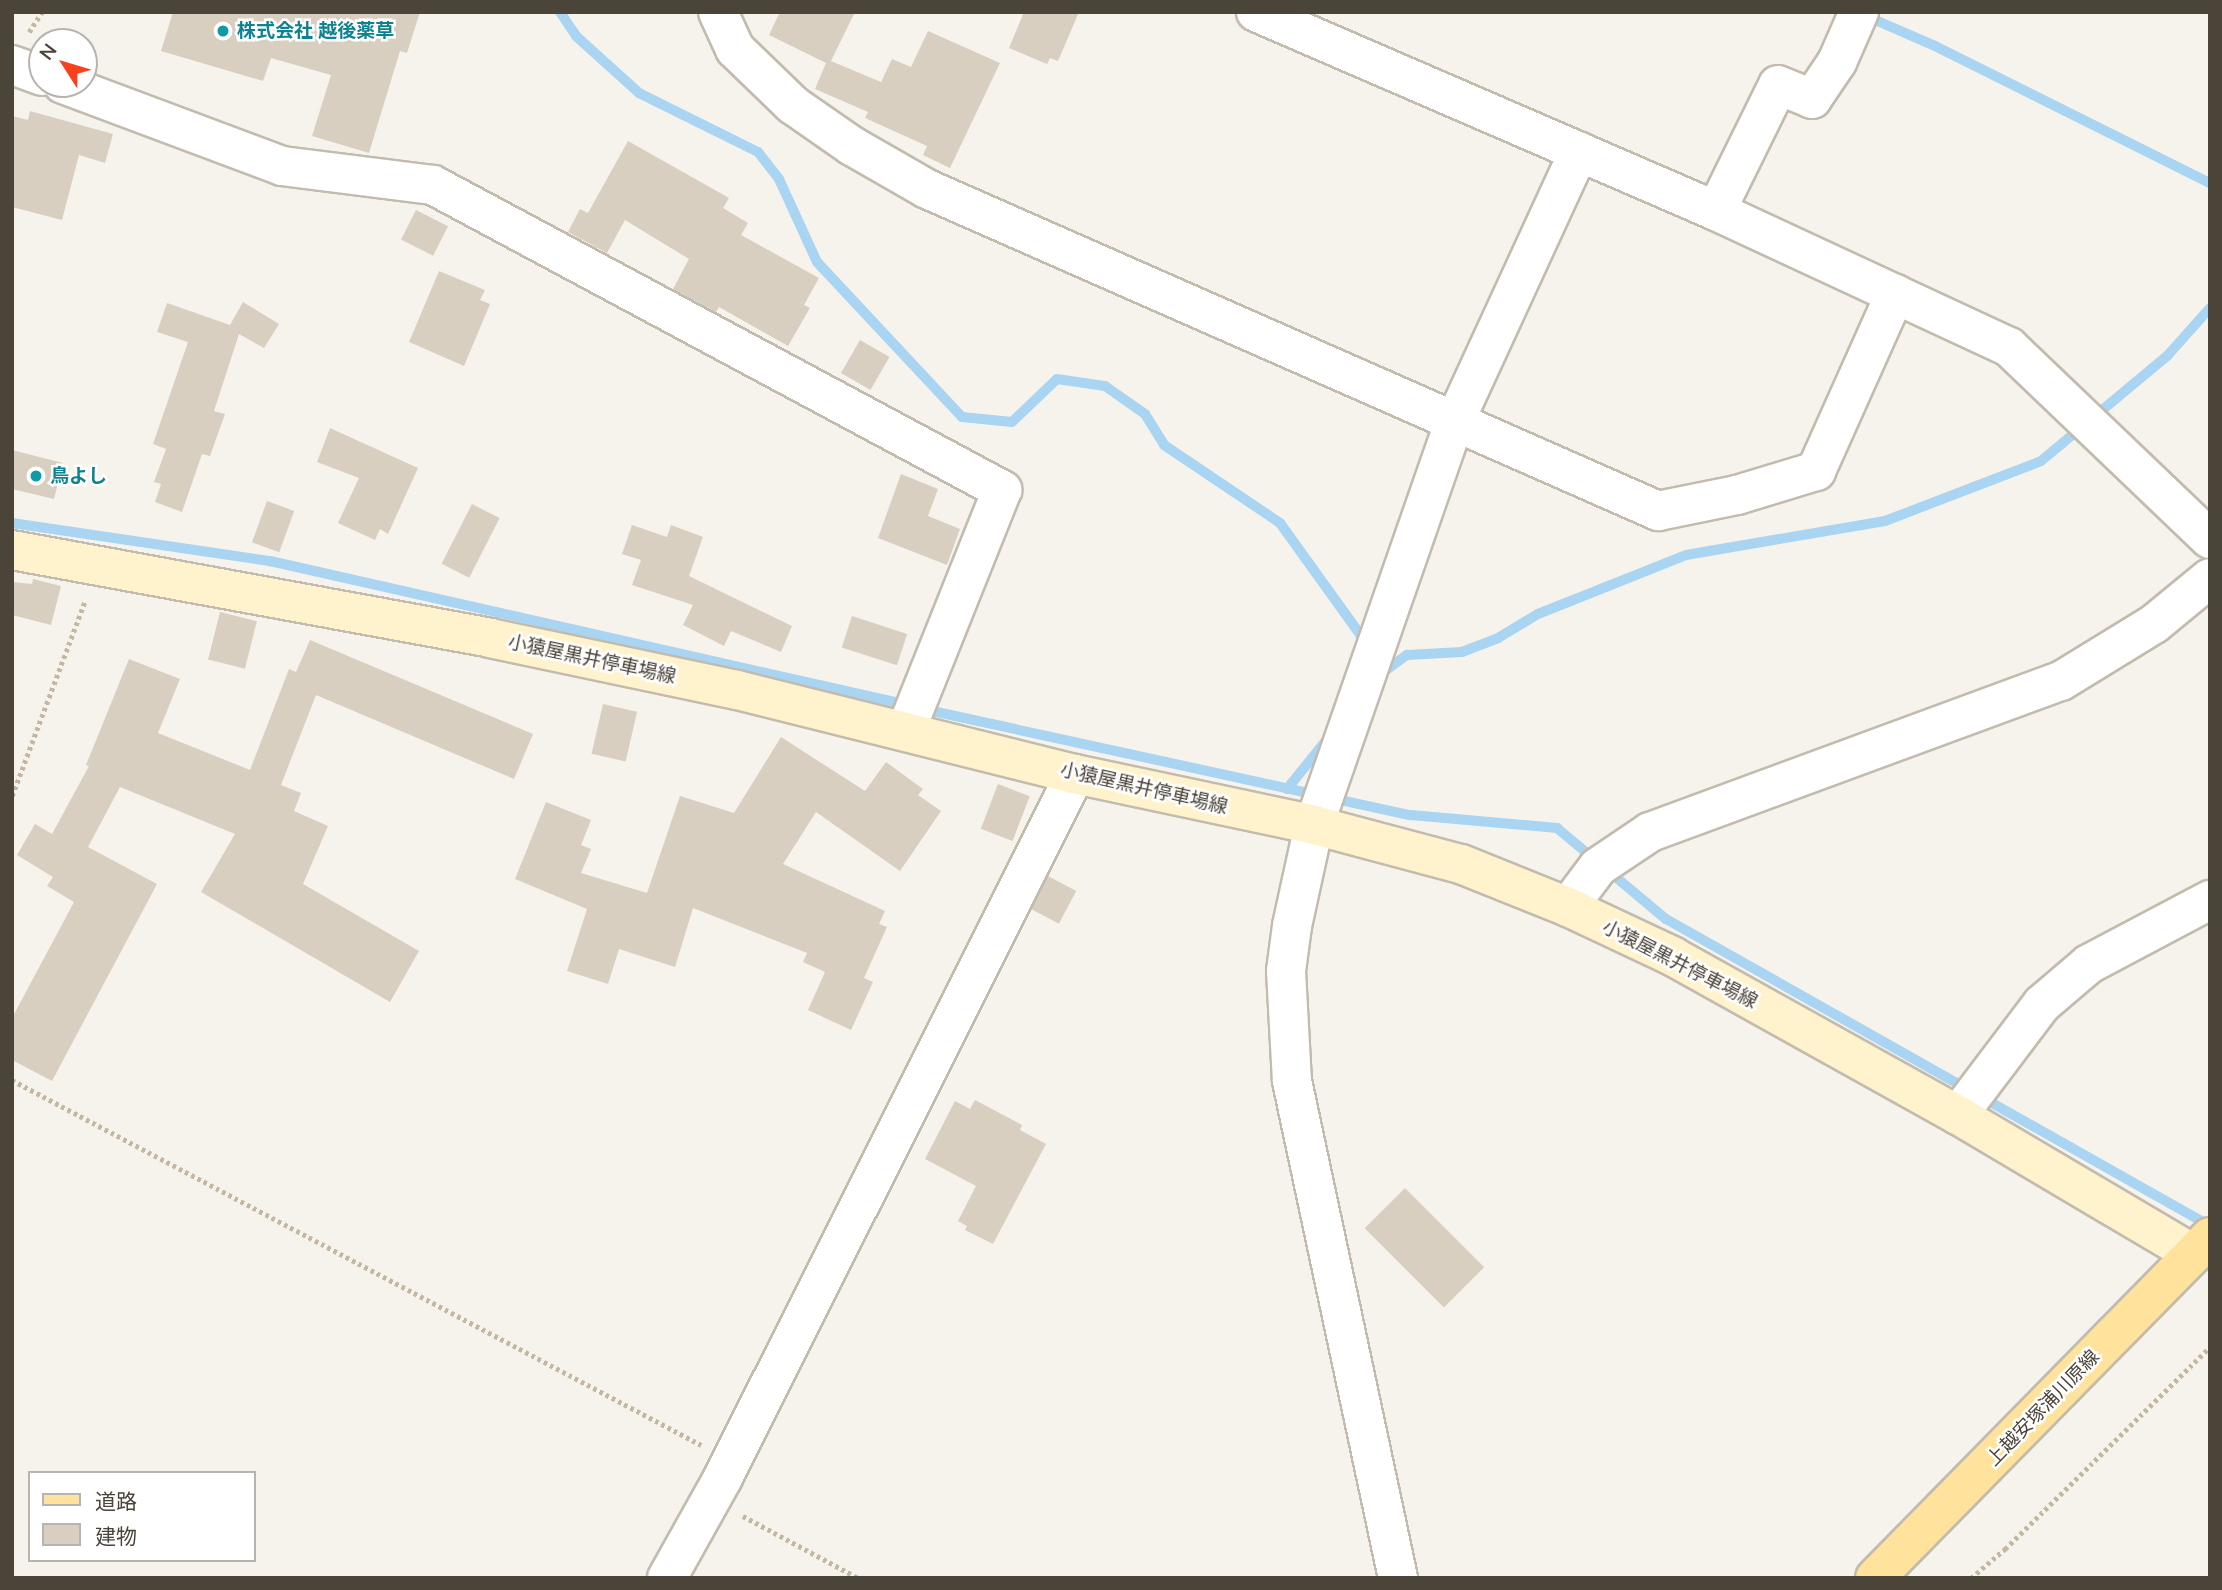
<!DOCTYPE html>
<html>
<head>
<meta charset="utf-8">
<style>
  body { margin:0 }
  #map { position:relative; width:2222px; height:1590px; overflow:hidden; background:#f6f3ec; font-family:Mulish,"Noto Sans JP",sans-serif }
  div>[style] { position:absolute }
  .stream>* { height:10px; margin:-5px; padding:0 5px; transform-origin:5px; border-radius:5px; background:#a9d4f2 }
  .building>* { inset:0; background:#d8cfc1; transform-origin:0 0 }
  .path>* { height:4.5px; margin-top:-2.25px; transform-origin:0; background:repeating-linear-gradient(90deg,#c4b79f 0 3.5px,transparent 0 7px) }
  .roads { filter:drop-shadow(2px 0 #c2bbae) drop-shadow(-2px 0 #c2bbae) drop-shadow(0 2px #c2bbae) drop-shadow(0 -2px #c2bbae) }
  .minor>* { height:38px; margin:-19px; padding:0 19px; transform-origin:19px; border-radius:19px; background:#fff }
  .tertiary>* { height:38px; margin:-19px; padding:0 19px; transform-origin:19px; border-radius:19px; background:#fff }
  .secondary>* { height:38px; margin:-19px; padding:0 19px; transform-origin:19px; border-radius:19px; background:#fff3cd }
  .primary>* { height:38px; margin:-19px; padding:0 19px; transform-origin:19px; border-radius:19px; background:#ffe39c }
  .dots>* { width:19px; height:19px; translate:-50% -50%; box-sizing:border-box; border:4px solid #fff; border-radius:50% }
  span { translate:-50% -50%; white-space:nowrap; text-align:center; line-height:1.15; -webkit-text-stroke:5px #fff; paint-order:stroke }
  .culture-label { font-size:19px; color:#0d838f; font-weight:700 }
  .left { translate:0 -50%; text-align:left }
  .street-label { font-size:19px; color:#4b4439 }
  .frame { position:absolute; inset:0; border:14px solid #4b4439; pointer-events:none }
  .legend { position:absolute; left:28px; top:1471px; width:228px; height:91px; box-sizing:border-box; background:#fff; border:2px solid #b7b4b0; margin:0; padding:9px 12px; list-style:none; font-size:21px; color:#4b4439 }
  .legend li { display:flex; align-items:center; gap:14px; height:35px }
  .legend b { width:35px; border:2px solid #b7b4b0 }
  .north { position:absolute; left:28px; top:28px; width:70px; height:70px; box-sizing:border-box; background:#fff; border:2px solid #b7b4b0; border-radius:50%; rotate:307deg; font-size:19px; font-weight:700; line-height:28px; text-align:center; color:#4b4439 }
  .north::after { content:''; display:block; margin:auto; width:24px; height:32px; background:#fc3f1d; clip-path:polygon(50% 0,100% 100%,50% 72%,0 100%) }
</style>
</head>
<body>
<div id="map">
  <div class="stream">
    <i style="left:560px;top:12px;width:29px;rotate:56deg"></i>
    <i style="left:576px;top:36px;width:85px;rotate:42.1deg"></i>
    <i style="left:639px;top:93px;width:133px;rotate:26.4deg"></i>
    <i style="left:758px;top:152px;width:34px;rotate:52deg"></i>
    <i style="left:779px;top:179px;width:91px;rotate:65.4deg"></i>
    <i style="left:817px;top:262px;width:212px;rotate:46.9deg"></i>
    <i style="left:962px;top:417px;width:50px;rotate:5.7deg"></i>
    <i style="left:1012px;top:422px;width:62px;rotate:-43.7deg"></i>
    <i style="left:1057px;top:379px;width:49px;rotate:8.3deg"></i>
    <i style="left:1105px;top:386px;width:49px;rotate:35deg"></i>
    <i style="left:1145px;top:414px;width:36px;rotate:58deg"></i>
    <i style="left:1164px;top:445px;width:140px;rotate:33.9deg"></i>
    <i style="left:1280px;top:523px;width:149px;rotate:54.3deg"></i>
    <i style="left:1866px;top:16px;width:75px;rotate:23.5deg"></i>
    <i style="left:1935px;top:46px;width:307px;rotate:26.5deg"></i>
    <i style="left:12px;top:523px;width:261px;rotate:8.4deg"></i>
    <i style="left:270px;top:561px;width:654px;rotate:12.72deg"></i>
    <i style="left:1382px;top:673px;width:31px;rotate:-36deg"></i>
    <i style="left:1407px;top:655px;width:55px;rotate:-3.1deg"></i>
    <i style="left:1462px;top:652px;width:39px;rotate:-21deg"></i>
    <i style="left:1498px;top:638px;width:47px;rotate:-31deg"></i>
    <i style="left:1538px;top:614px;width:159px;rotate:-21.7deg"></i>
    <i style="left:1686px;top:555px;width:202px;rotate:-9.7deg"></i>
    <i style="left:1885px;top:521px;width:167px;rotate:-21deg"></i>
    <i style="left:2041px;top:461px;width:165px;rotate:-39.8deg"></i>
    <i style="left:2168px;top:355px;width:63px;rotate:-48.2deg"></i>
    <i style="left:923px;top:709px;width:499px;rotate:12.3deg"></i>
    <i style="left:1411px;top:815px;width:147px;rotate:5.1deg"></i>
    <i style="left:1557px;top:828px;width:142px;rotate:39.9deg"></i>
    <i style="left:1666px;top:919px;width:625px;rotate:29.44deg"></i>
    <i style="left:1287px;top:789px;width:67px;rotate:-51.1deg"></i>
  </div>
  <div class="building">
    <i style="clip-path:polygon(173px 12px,420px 12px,407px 53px,400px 51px,369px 153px,312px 136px,331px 75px,271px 58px,263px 81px,161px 51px)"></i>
    <i style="clip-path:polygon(780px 12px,855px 12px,831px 61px,881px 82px,892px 59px,911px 67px,928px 31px,1000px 63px,950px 168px,923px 155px,927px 146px,865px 118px,868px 112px,815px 89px,826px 63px,769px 35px)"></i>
    <i style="clip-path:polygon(1024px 12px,1079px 12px,1058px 61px,1050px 58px,1047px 64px,1009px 48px)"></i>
    <i style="clip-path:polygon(30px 111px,113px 134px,105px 163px,79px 155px,62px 220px,12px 207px,12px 116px,28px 120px)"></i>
    <i style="clip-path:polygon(628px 141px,729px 198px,723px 208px,748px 223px,741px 235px,819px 278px,804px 305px,810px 308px,788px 346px,719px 307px,716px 312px,673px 289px,689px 259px,625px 220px,607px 253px,568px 232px,580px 209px,588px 213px)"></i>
    <i style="left:416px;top:210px;width:36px;height:33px;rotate:27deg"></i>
    <i style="clip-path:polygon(439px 271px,485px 290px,480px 300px,490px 304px,464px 366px,409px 342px)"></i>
    <i style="clip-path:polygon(243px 302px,279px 324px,264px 348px,239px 334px,214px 411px,225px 414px,210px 456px,202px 454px,182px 512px,155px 502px,161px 484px,154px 482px,166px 449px,153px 444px,188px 342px,157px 332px,167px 303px,230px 325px)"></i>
    <i style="left:860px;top:340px;width:34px;height:38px;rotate:30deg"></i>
    <i style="clip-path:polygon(330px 428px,418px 468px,388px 534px,380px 529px,375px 540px,338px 523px,359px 478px,317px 462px)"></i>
    <i style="clip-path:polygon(12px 450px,63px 463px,54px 499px,12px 489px)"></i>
    <i style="clip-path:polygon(901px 474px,938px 489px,928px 516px,960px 529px,947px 565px,878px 538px)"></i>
    <i style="left:267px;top:501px;width:29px;height:44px;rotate:20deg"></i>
    <i style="left:472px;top:504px;width:31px;height:67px;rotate:27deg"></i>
    <i style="clip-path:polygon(632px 525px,667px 537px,671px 525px,703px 537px,689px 576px,792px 626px,781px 652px,731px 631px,724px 646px,683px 625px,693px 605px,632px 585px,641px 560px,622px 554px)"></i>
    <i style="clip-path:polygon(33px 579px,61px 586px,51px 625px,12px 615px,12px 582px,32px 584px)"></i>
    <i style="left:220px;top:612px;width:38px;height:49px;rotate:14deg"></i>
    <i style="left:852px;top:616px;width:58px;height:33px;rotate:18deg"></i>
    <i style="clip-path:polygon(310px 640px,533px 734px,514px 779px,316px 695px,281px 785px,301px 793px,294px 811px,328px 826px,303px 884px,419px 951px,390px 1002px,201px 892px,235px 834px,120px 787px,88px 847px,157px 884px,52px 1081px,12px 1060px,12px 1018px,74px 902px,47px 886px,53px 877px,17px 855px,35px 824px,52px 834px,89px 766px,86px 765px,129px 659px,180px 679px,158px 733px,250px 770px,289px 669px,296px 672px)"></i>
    <i style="left:603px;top:704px;width:35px;height:51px;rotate:13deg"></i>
    <i style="clip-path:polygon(781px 737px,865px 791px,886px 762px,923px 789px,918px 795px,941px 811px,900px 871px,816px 812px,783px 864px,885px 911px,879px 924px,887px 927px,864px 978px,873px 982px,851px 1030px,808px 1010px,825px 972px,803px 962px,807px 953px,693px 908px,675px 967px,619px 949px,608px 984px,567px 971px,587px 909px,515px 879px,546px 802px,591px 820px,581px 845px,591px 849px,581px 873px,647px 893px,680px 796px,734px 813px)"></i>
    <i style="left:998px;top:784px;width:34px;height:48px;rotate:21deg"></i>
    <i style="left:1048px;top:876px;width:32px;height:37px;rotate:28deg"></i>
    <i style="clip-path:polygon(975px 1100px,1022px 1125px,1020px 1130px,1046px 1144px,993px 1244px,965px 1230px,967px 1226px,958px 1221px,976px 1186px,925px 1159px,955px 1101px,970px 1109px)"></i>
    <i style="left:1405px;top:1188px;width:112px;height:57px;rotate:45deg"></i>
  </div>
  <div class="path">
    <i style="left:29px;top:32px;width:24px;rotate:-57deg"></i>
    <i style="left:12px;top:796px;width:208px;rotate:-69.5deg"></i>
    <i style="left:12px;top:1080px;width:780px;rotate:27.91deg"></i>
    <i style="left:743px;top:1516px;width:131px;rotate:28.3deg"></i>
    <i style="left:1971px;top:1578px;width:45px;rotate:-40.5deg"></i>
    <i style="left:2005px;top:1549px;width:288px;rotate:-44.6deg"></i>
  </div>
  <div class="roads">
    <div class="minor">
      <i style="left:718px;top:12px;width:41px;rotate:65.3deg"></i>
      <i style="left:735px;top:49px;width:81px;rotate:44deg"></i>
      <i style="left:793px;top:105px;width:72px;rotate:34.8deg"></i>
      <i style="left:852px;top:146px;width:86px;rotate:29.8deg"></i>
      <i style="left:927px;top:189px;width:799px;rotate:23.77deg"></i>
      <i style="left:1658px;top:511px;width:81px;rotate:-11.4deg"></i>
      <i style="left:1737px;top:495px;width:83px;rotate:-16.9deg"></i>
      <i style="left:1816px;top:471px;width:194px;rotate:-65.9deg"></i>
      <i style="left:1256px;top:12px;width:501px;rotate:23.39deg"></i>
      <i style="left:1716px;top:211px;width:323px;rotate:24.9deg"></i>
      <i style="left:2009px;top:347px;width:278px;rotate:43.7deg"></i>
      <i style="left:12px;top:65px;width:32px;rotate:20deg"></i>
      <i style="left:63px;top:84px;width:234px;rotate:20.5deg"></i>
      <i style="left:282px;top:166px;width:152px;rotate:7.2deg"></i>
      <i style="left:433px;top:185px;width:646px;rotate:28.19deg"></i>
      <i style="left:1002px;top:490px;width:258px;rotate:111.8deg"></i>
      <i style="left:1716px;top:211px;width:140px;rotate:-63.8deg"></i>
      <i style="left:1778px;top:85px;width:37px;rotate:22deg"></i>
      <i style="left:1812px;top:99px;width:45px;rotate:-56deg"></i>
      <i style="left:1837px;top:62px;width:55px;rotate:-66.3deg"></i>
      <i style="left:1314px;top:825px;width:426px;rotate:-70.8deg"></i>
      <i style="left:1454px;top:423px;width:299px;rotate:-65.3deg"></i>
      <i style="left:1568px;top:907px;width:50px;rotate:-53.1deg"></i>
      <i style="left:1598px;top:867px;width:63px;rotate:-33.9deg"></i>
      <i style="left:1650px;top:832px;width:438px;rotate:-20.2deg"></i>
      <i style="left:2061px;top:681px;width:109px;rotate:-31.5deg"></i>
      <i style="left:2154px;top:624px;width:72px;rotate:-39.4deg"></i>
      <i style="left:1958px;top:1115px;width:139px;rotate:-52.9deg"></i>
      <i style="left:2042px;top:1004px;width:62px;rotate:-40.4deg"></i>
      <i style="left:2089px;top:964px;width:137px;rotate:-27.9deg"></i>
      <i style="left:667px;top:1578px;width:115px;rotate:-60.8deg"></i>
      <i style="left:723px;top:1478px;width:787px;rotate:-63.43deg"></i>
    </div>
    <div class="tertiary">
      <i style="left:1314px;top:825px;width:103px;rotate:102.3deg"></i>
      <i style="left:1292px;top:926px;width:45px;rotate:97.6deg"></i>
      <i style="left:1286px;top:971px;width:110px;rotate:86.9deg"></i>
      <i style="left:1292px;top:1081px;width:508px;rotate:77.96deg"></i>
    </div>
    <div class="secondary">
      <i style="left:12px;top:550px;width:486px;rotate:10.4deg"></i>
      <i style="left:490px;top:638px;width:252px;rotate:11.9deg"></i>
      <i style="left:737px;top:690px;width:348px;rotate:14deg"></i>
      <i style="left:1075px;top:774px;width:244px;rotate:12deg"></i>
      <i style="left:1314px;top:825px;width:152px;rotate:14.9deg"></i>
      <i style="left:1461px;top:864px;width:115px;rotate:21.9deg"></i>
      <i style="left:1568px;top:907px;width:115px;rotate:25.2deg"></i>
      <i style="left:1672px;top:956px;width:327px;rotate:29.1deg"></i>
      <i style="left:1958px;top:1115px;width:273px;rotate:30.6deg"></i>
    </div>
    <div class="primary">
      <i style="left:1875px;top:1578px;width:478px;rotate:-45.5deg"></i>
    </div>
  </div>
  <div class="dots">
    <i style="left:223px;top:31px;background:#0f9aa8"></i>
    <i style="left:36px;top:476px;background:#0f9aa8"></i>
  </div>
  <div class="culture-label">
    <span class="left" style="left:237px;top:31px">株式会社 越後薬草</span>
    <span class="left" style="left:50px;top:476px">鳥よし</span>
  </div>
  <div class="street-label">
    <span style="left:592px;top:659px;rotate:12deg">小猿屋黒井停車場線</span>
    <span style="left:1144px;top:788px;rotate:13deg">小猿屋黒井停車場線</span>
    <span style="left:1680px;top:964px;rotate:27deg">小猿屋黒井停車場線</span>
    <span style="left:2043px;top:1408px;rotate:-46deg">上越安塚浦川原線</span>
  </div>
  <div class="frame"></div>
  <ul class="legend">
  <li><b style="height:9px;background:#ffe39c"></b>道路</li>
  <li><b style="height:19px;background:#d8cfc1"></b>建物</li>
  </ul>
  <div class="north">N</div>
</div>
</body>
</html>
